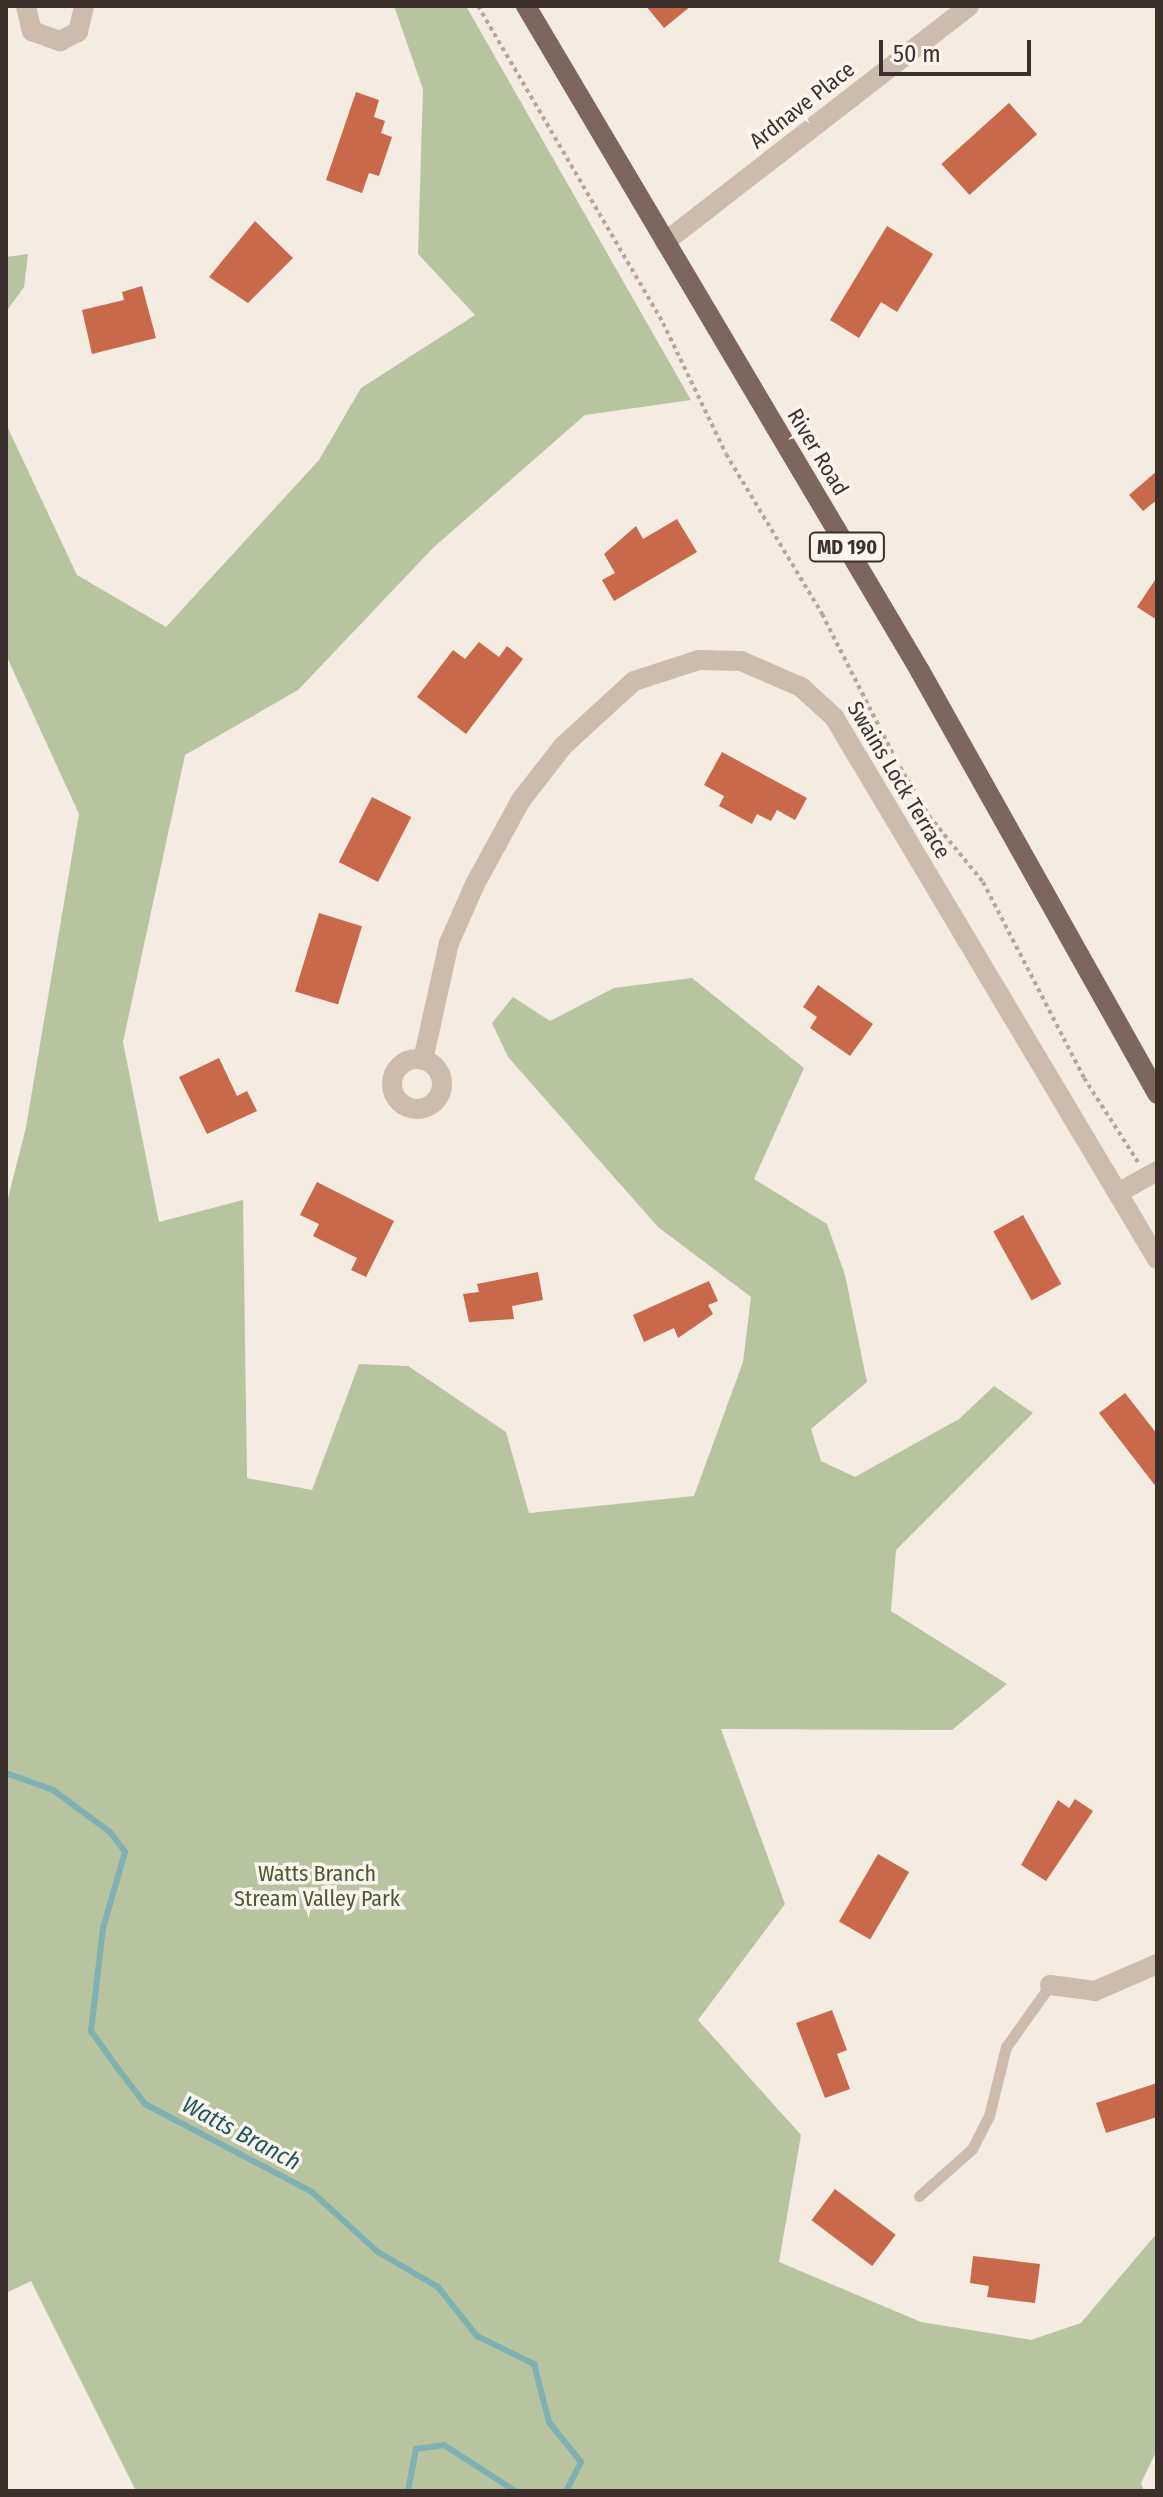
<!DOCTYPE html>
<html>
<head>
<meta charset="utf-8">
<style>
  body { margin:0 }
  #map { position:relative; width:1163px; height:2497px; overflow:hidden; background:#f4ebe1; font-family:"Fira Sans Condensed",sans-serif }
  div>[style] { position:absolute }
  .green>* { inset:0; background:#b8c4a0 }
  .stream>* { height:6px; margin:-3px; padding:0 3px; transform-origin:3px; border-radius:3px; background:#7fb0b2 }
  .building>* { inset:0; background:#c8694b; transform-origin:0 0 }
  .path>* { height:4px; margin-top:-2px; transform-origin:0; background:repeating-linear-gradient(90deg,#b9a596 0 4px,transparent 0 8px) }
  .lane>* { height:11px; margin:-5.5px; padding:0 5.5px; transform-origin:5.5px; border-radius:5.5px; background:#cdbbac }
  .street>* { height:20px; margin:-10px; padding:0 10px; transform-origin:10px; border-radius:10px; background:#cdbbac }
  .street>.ring { margin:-10px; padding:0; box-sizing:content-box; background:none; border:20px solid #cdbbac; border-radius:50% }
  .primary>* { height:20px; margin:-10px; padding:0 10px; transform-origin:10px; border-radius:10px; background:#7d675c }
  span { translate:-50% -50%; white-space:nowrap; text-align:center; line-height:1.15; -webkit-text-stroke:7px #fbf5ee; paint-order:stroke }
  .shield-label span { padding:2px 6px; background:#fbf5ee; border:2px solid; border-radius:6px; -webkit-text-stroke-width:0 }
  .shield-label { font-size:20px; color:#3b302b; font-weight:700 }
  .street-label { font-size:22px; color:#3b302b }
  .park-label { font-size:22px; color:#4a5a2e }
  .water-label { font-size:24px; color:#1f5a5e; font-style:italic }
  .frame { position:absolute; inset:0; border:8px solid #3b302b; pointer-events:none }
  .scale { position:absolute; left:879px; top:40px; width:152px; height:36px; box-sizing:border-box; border:4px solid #3b302b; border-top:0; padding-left:10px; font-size:24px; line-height:28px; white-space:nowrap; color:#3b302b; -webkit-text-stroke:6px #fbf5ee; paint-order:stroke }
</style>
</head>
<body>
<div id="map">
  <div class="green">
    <i style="clip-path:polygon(394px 6px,466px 6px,691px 400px,585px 415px,434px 547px,298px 690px,185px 755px,123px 1042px,159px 1222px,243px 1200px,247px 1478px,312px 1490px,359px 1364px,408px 1366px,506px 1432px,529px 1513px,694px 1496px,743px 1362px,751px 1297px,658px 1227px,508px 1057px,492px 1023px,513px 997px,550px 1021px,614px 988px,692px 978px,804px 1068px,754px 1179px,827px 1224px,845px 1275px,867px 1382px,811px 1429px,821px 1461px,855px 1477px,959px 1419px,994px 1386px,1033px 1413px,896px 1550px,891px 1611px,1007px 1684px,952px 1730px,721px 1729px,785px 1904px,698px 2020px,801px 2135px,779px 2262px,921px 2322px,1031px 2340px,1081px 2323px,1157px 2233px,1157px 2450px,1141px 2483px,1144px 2491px,136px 2491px,31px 2281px,6px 2293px,6px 1206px,26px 1127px,79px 814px,6px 655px,6px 424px,77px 575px,166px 627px,319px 460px,361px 388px,475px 315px,418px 254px,423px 89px)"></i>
    <i style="clip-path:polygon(28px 254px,24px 287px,6px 312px,6px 257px)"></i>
  </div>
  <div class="stream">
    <i style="left:6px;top:1773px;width:50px;rotate:19.9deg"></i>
    <i style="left:53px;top:1790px;width:71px;rotate:36.4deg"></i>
    <i style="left:110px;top:1832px;width:25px;rotate:53deg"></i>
    <i style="left:125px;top:1852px;width:79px;rotate:106.1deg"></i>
    <i style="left:103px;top:1928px;width:104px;rotate:96.6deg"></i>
    <i style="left:91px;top:2031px;width:48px;rotate:54.3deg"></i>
    <i style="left:119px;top:2070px;width:43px;rotate:52.6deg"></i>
    <i style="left:145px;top:2104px;width:189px;rotate:27.8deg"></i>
    <i style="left:312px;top:2192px;width:89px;rotate:42.3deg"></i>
    <i style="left:378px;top:2252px;width:69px;rotate:30.3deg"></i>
    <i style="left:438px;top:2287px;width:63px;rotate:51.5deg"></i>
    <i style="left:477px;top:2336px;width:64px;rotate:26.2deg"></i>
    <i style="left:534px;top:2364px;width:60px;rotate:75.5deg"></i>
    <i style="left:549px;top:2422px;width:51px;rotate:51.3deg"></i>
    <i style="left:581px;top:2462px;width:33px;rotate:117deg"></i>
    <i style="left:408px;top:2491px;width:43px;rotate:-79.2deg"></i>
    <i style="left:416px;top:2449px;width:28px;rotate:-8deg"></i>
    <i style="left:444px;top:2445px;width:85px;rotate:32.9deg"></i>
  </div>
  <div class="building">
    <i style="clip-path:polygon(646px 6px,691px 6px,664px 28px)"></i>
    <i style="clip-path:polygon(356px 92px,379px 100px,374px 117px,385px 121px,381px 133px,392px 137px,379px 176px,369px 173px,362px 193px,326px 180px)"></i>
    <i style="left:1009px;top:103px;width:42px;height:91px;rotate:48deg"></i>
    <i style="clip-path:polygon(255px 221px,293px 258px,248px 303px,209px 277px)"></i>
    <i style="clip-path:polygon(887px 226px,933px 254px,897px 312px,881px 302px,859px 338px,830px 320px)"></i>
    <i style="clip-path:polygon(142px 286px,156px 338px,92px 354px,82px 310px,124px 300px,122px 292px)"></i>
    <i style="clip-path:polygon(1157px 471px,1157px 500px,1143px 511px,1129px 495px)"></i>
    <i style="clip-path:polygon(677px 519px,697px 552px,614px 601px,602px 580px,615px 573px,604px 554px,636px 526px,643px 539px)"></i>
    <i style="clip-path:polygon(1157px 577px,1157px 620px,1137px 607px)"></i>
    <i style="clip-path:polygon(479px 642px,499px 657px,507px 646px,523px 659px,466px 734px,417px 697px,453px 650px,465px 659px)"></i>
    <i style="clip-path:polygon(722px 752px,807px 798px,795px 820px,777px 810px,771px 821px,757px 814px,752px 824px,719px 806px,724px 796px,704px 785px)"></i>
    <i style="left:372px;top:797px;width:44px;height:73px;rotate:27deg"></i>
    <i style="left:319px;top:913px;width:45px;height:82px;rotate:17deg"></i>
    <i style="clip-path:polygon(818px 985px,873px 1024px,850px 1056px,810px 1028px,817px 1017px,803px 1007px)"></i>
    <i style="clip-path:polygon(219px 1058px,237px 1096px,247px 1091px,257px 1111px,207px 1134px,179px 1077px)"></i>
    <i style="clip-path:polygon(317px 1182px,394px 1221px,366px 1277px,351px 1270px,357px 1258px,313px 1236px,319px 1224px,300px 1215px)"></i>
    <i style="left:1023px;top:1215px;width:79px;height:34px;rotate:61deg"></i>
    <i style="clip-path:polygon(538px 1272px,543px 1300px,512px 1306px,514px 1319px,469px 1322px,463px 1294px,479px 1292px,477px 1284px)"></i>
    <i style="clip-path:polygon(709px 1281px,718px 1301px,708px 1305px,713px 1314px,678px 1338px,674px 1328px,644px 1342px,633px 1315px)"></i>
    <i style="clip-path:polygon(1125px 1393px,1157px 1434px,1157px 1488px,1099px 1413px)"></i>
    <i style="clip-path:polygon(1075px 1799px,1093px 1811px,1046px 1881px,1021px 1865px,1058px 1800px,1069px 1808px)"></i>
    <i style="left:878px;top:1854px;width:36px;height:78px;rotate:30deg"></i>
    <i style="clip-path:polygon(832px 2010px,847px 2050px,837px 2054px,850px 2089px,825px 2098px,796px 2023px)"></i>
    <i style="clip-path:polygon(1157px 2083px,1157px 2117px,1106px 2133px,1096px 2103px)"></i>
    <i style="left:835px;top:2189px;width:76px;height:39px;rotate:37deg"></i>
    <i style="clip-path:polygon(973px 2256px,1040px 2264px,1035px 2303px,987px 2297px,989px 2286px,970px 2283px)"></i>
  </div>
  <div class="path">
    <i style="left:478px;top:6px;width:367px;rotate:59.7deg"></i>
    <i style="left:663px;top:323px;width:145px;rotate:64.3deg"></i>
    <i style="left:726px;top:454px;width:187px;rotate:59deg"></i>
    <i style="left:822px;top:614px;width:164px;rotate:63.1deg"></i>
    <i style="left:896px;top:760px;width:65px;rotate:59.5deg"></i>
    <i style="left:929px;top:816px;width:85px;rotate:50.7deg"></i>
    <i style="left:983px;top:882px;width:220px;rotate:62.7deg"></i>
    <i style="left:1084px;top:1078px;width:100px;rotate:57.3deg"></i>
  </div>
  <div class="lane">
    <i style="left:919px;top:2196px;width:71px;rotate:-41.6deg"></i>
    <i style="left:972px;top:2149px;width:37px;rotate:-63deg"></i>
    <i style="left:989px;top:2116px;width:71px;rotate:-76.2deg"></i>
    <i style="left:1006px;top:2047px;width:76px;rotate:-54.6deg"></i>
  </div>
  <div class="street">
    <i style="left:26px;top:6px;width:26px;rotate:77deg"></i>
    <i style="left:32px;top:31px;width:30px;rotate:20deg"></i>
    <i style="left:60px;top:41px;width:20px;rotate:-27deg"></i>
    <i style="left:78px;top:32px;width:27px;rotate:-77deg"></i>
    <i style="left:665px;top:242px;width:385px;rotate:-37.8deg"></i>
    <i class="ring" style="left:392px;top:1059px;width:30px;height:30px"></i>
    <i style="left:423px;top:1060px;width:120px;rotate:-77.5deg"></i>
    <i style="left:449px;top:943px;width:64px;rotate:-66.2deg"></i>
    <i style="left:475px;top:884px;width:96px;rotate:-61.3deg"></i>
    <i style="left:521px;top:800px;width:68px;rotate:-52.1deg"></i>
    <i style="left:563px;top:746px;width:96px;rotate:-42.5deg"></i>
    <i style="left:634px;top:681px;width:68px;rotate:-17.9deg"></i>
    <i style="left:699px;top:660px;width:42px;rotate:1.4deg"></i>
    <i style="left:741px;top:661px;width:65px;rotate:23.4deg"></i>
    <i style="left:801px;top:687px;width:45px;rotate:42.3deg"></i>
    <i style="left:834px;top:717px;width:631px;rotate:59.21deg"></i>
    <i style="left:1118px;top:1193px;width:45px;rotate:-29.4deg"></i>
    <i style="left:1050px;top:1985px;width:45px;rotate:7.6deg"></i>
    <i style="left:1095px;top:1991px;width:68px;rotate:-23.5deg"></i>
  </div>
  <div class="primary">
    <i style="left:526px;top:6px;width:773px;rotate:59.35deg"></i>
    <i style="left:920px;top:671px;width:485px;rotate:60.7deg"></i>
  </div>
  <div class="shield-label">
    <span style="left:847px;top:547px">MD 190</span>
  </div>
  <div class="street-label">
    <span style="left:802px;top:105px;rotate:-38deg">Ardnave Place</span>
    <span style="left:818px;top:452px;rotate:59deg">River Road</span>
    <span style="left:899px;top:780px;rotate:59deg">Swains Lock Terrace</span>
  </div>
  <div class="park-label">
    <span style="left:317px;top:1886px">Watts Branch<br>Stream Valley Park</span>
  </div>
  <div class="water-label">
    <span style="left:241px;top:2134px;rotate:28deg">Watts Branch</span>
  </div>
  <div class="frame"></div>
  <div class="scale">50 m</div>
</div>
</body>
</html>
